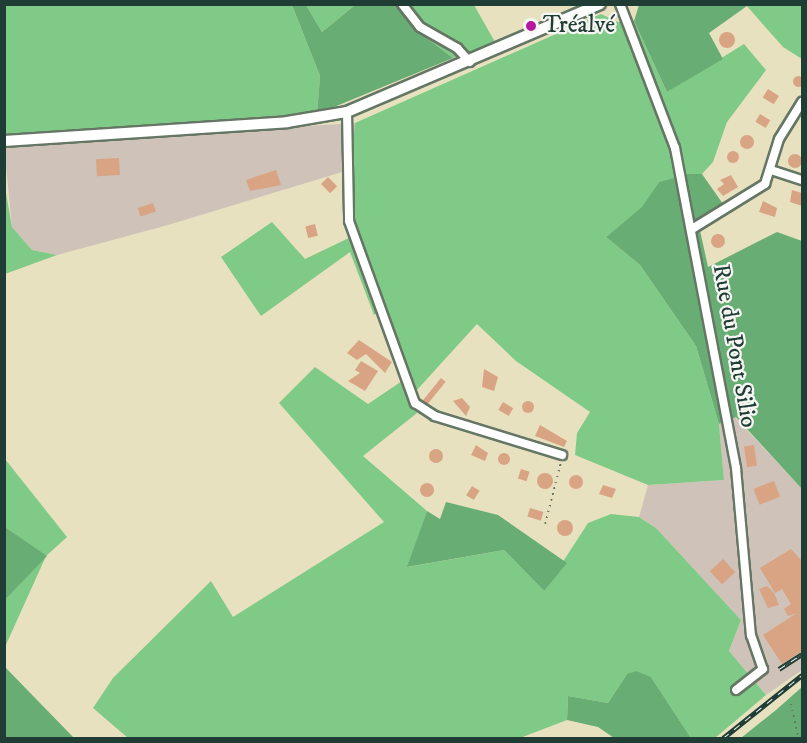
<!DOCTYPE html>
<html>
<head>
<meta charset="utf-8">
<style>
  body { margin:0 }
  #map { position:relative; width:807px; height:743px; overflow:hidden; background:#e8e1bf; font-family:"IM FELL DW Pica",serif }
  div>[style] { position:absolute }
  .industrial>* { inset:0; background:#cec2b9 }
  .green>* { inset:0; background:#80ca87 }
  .forest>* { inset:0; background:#68ae74 }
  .building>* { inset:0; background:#d9a483; transform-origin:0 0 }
  .round { border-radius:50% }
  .path>* { height:1.5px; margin-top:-0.75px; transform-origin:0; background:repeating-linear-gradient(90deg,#657665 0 1.5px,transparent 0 6px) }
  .roads { filter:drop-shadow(2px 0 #657665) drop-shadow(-2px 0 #657665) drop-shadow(0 2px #657665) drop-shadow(0 -2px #657665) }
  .street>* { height:8px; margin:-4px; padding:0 4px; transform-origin:4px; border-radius:4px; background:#fff }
  .secondary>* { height:10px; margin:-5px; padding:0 5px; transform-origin:5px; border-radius:5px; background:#fff }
  .rail>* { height:4.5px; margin-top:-2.25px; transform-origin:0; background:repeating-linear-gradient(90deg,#f6f6f2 0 7px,#1f3d34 0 14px); box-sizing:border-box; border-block:2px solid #1f3d34 }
  .dots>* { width:16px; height:16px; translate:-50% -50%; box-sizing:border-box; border:3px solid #f6f6f2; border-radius:50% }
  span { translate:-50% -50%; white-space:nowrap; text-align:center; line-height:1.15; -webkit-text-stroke:4.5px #f6f6f2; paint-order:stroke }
  .poi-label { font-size:24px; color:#1f3d34 }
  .left { translate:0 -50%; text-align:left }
  .street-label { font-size:24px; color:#1f3d34 }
  .frame { position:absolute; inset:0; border:6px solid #1f3d34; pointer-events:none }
</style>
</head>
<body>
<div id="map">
  <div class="industrial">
    <i style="clip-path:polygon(355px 123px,352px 169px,168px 225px,57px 255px,32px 250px,12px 227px,4px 145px)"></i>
    <i style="clip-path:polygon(735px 417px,802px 489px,802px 670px,766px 695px,729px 651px,741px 620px,656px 528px,639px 517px,648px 485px,724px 480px,719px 424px)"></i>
  </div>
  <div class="green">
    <i style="clip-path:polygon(4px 5px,292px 5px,320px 76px,317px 114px,5px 136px)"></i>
    <i style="clip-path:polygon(306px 5px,355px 5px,322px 32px)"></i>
    <i style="clip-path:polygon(395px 5px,474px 5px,495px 42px,453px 58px,415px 29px)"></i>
    <i style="clip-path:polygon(746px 5px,802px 5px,802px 59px,783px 47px)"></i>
    <i style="clip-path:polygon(601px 14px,618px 22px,634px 21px,667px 92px,744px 44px,766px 70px,727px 122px,713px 162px,702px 174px,659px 182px,643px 207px,606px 237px,640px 265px,696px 346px,719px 424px,724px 480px,648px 485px,575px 455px,577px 433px,590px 412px,516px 361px,477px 324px,416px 391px,385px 308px,374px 315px,350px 252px,261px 316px,221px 257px,272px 222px,305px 259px,355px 235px,350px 181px,355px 123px)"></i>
    <i style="clip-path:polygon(4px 181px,12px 227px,32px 250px,57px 255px,5px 274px)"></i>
    <i style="clip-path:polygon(315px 367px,368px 404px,402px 381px,417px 413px,363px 456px,427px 511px,408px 567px,504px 550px,544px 591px,588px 523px,611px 514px,639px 517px,656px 528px,741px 620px,729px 651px,766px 695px,715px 738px,691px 738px,651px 677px,627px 674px,608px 703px,568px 696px,567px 720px,520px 738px,128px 738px,93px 708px,113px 678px,211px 581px,233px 617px,384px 522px,279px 403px)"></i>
    <i style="clip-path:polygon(5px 459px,67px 537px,46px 556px,5px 647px,5px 600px,46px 556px,5px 527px)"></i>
  </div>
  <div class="forest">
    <i style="clip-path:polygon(292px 5px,306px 5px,322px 32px,355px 5px,395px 5px,415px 29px,453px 58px,317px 114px,320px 76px)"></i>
    <i style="clip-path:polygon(639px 5px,746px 4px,747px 6px,709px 33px,723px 59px,667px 92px,634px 21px)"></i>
    <i style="clip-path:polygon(689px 174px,702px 174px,723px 204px,698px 221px,708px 267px,777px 232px,802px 241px,802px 489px,736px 417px,719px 424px,696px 346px,640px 265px,606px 237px,642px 207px,659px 182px)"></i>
    <i style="clip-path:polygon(446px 502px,498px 515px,567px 563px,544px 591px,504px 550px,407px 567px,427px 511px,440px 519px)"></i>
    <i style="clip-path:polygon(5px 527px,47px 556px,5px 600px)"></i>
    <i style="clip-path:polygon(4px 667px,5px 667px,74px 738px,5px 738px)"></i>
    <i style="clip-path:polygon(636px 671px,651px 677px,691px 738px,614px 738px,598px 727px,567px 720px,568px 696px,608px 703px,627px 674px)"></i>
    <i style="clip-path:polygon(802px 687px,802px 738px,741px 738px,776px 710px)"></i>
  </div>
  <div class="building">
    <i class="round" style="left:719px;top:32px;width:16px;height:16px"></i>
    <i class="round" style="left:792.5px;top:75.5px;width:11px;height:11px"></i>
    <i style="left:768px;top:89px;width:13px;height:10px;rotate:32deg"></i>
    <i style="left:760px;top:114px;width:12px;height:9px;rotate:31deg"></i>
    <i class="round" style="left:740px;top:135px;width:14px;height:14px"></i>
    <i class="round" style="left:727px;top:151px;width:12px;height:12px"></i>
    <i class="round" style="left:788px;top:154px;width:14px;height:14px"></i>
    <i style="left:119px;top:158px;width:17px;height:23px;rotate:87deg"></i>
    <i style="clip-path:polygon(276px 170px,281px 185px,250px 191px,246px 180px)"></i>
    <i style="clip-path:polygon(731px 175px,738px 187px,723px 196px,717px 189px,724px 184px,720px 180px)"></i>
    <i style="left:328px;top:177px;width:13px;height:10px;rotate:45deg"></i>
    <i style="clip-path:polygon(792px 190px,802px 193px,802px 206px,790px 202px)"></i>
    <i style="clip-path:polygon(763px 201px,777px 208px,775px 217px,759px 212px)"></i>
    <i style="left:153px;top:203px;width:9px;height:16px;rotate:72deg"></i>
    <i style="left:315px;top:224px;width:12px;height:10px;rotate:76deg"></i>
    <i class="round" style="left:711px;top:234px;width:14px;height:14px"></i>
    <i style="clip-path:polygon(359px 340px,392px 362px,385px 373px,366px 354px,357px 360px,347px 353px)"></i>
    <i style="clip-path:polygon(361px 361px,378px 371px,365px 391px,348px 381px,360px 373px,355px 370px)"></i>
    <i style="clip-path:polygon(484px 369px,498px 377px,494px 391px,482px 387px)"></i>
    <i style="left:441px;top:378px;width:6px;height:32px;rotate:39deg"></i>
    <i style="clip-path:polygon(462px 398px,470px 407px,466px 416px,453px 401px)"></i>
    <i class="round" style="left:522px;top:401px;width:12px;height:12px"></i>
    <i style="left:503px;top:402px;width:12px;height:9px;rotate:31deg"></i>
    <i style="clip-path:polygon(540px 425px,567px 441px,564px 447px,535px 436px)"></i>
    <i style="clip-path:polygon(476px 445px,488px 453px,485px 461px,471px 455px)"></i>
    <i style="left:754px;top:445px;width:21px;height:10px;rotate:82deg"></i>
    <i class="round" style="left:429px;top:449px;width:14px;height:14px"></i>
    <i class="round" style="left:498px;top:453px;width:12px;height:12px"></i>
    <i style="left:521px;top:469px;width:9px;height:10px;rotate:18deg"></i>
    <i class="round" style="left:537px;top:473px;width:16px;height:16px"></i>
    <i class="round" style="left:569px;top:475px;width:14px;height:14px"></i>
    <i style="left:774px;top:481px;width:17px;height:22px;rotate:69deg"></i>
    <i class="round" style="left:420px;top:483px;width:14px;height:14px"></i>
    <i style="clip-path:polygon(603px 485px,616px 489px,612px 498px,599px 494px)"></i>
    <i style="left:472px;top:486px;width:9px;height:11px;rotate:32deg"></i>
    <i style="left:530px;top:508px;width:14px;height:9px;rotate:17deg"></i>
    <i class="round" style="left:557px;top:520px;width:16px;height:16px"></i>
    <i style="clip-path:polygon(791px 549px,802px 561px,802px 651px,782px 664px,763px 635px,797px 613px,788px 616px,784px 609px,791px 604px,782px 589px,775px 593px,760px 568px)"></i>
    <i style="left:723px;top:559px;width:18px;height:18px;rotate:47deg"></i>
    <i style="clip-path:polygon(767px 586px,774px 593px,779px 605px,768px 608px,759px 589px)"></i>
  </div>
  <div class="path">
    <i style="left:545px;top:524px;width:65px;rotate:-75.7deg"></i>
    <i style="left:791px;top:704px;width:35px;rotate:77deg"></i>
  </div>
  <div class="roads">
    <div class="street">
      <i style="left:402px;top:4px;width:29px;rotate:52deg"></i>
      <i style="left:420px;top:27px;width:43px;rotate:29.6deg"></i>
      <i style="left:457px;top:48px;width:19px;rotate:47deg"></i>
      <i style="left:620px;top:4px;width:154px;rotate:69.1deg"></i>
      <i style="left:675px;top:148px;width:326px;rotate:79.2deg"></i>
      <i style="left:736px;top:468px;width:168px;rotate:84.9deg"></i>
      <i style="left:751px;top:635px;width:36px;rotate:71deg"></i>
      <i style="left:763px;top:669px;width:34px;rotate:142deg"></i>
      <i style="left:347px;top:112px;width:109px;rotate:88.9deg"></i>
      <i style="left:349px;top:221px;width:194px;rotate:70.1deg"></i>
      <i style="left:415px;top:403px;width:24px;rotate:33deg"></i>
      <i style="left:435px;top:416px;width:133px;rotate:17.1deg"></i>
      <i style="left:771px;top:170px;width:33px;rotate:18deg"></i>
      <i style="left:692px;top:229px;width:86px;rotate:-31.7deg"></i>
      <i style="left:765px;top:184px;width:47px;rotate:-72.7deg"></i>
      <i style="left:779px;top:139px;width:44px;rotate:-58.1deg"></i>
    </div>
    <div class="secondary">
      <i style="left:4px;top:141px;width:284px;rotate:-3.8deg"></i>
      <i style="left:287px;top:122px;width:61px;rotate:-9.5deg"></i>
      <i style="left:347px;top:112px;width:275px;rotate:-23.1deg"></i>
    </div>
  </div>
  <div class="rail">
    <i style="left:779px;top:669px;width:27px;rotate:-33deg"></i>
    <i style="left:723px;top:738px;width:101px;rotate:-38.6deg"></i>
  </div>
  <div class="dots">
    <i style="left:531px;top:26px;background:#b5179e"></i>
  </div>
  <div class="poi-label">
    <span class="left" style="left:543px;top:26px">Tréalvé</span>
  </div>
  <div class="street-label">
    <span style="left:734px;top:346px;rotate:80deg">Rue du Pont Silio</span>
  </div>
  <div class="frame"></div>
</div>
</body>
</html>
